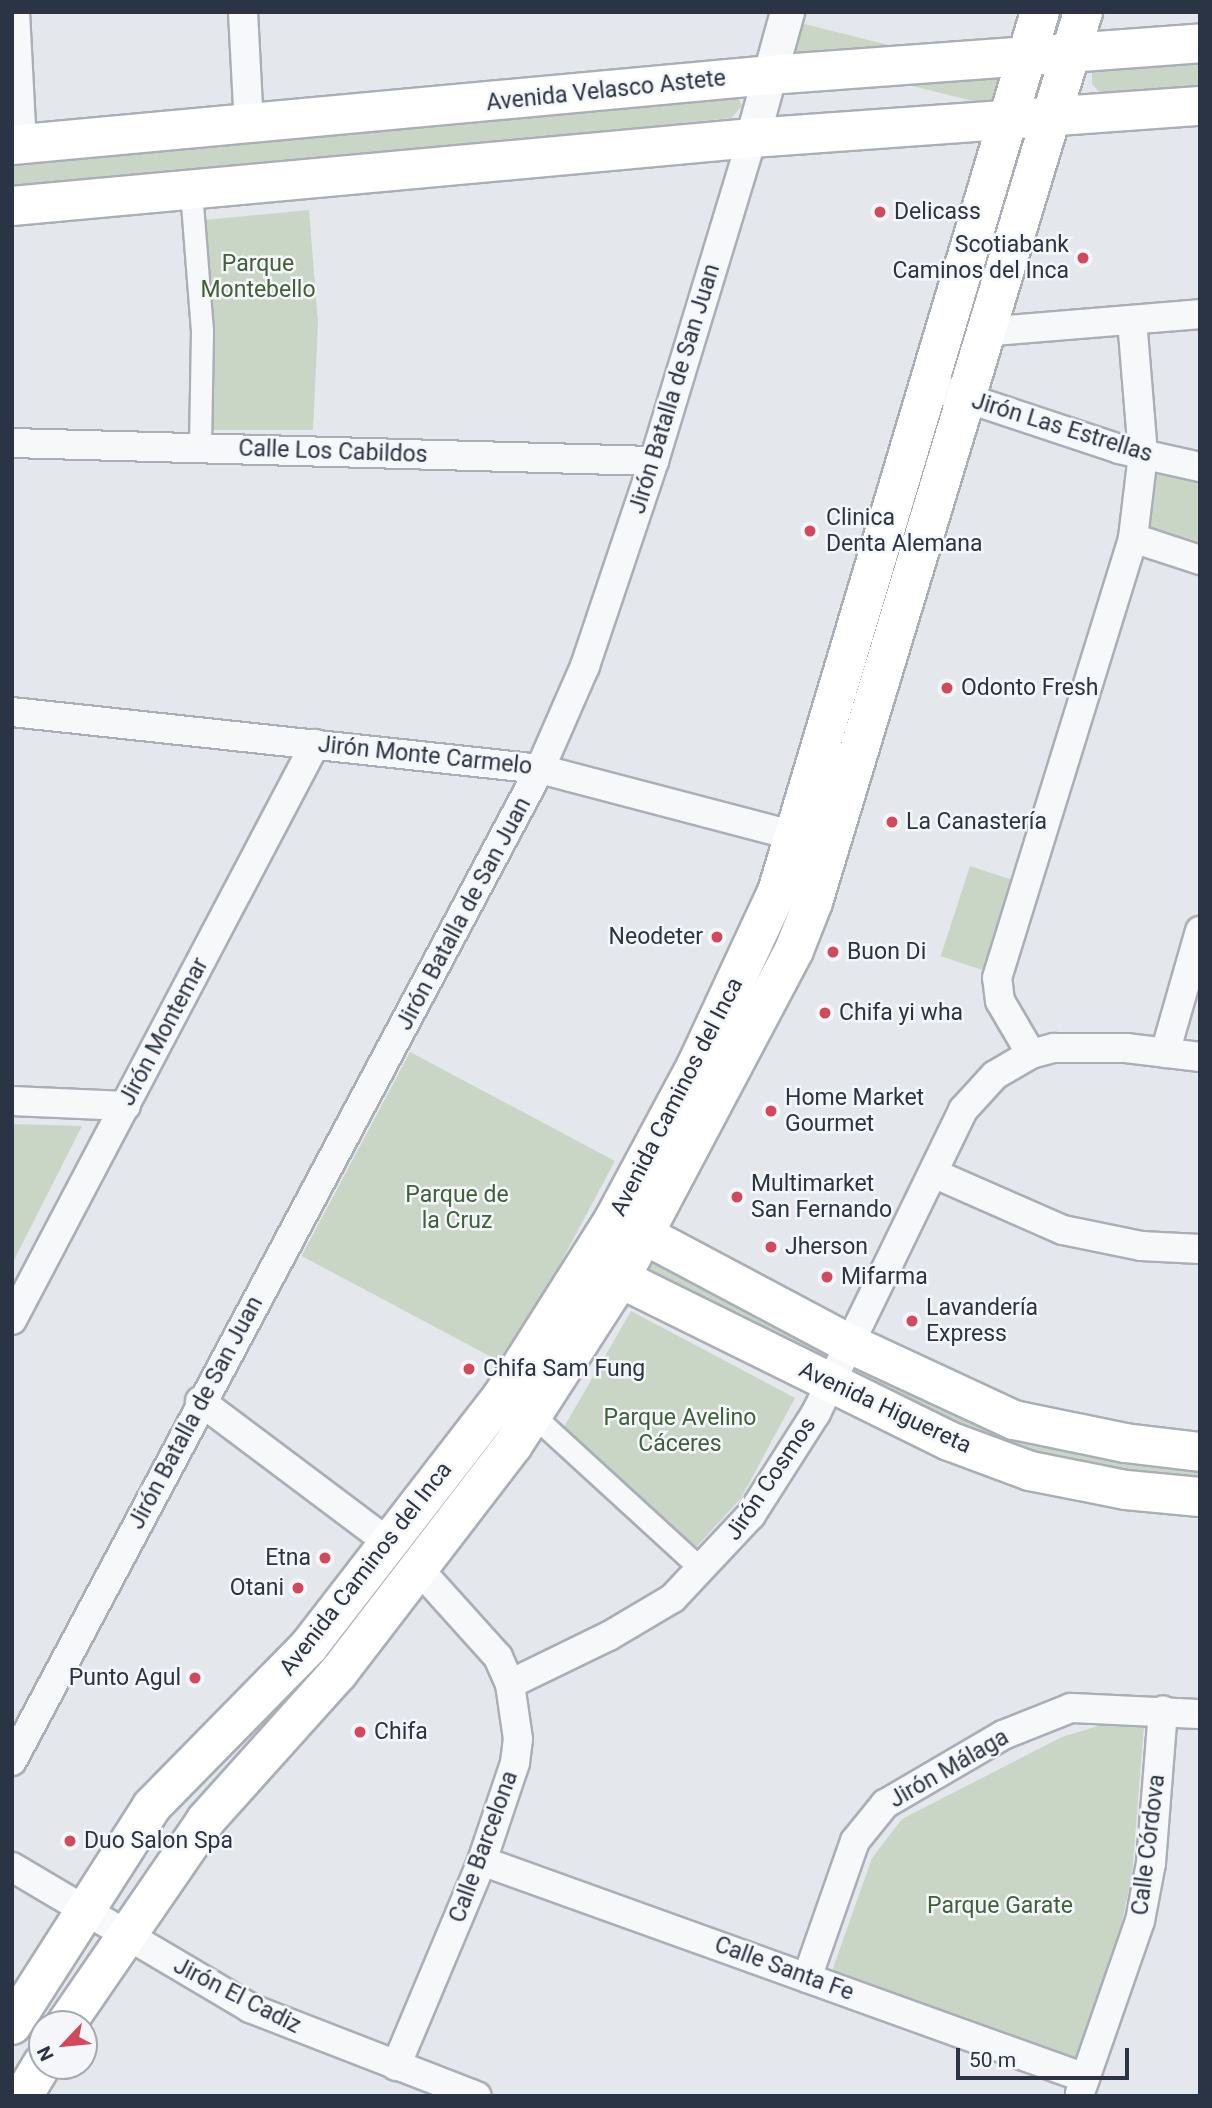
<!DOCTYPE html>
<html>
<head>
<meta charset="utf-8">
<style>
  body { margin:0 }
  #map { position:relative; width:1212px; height:2108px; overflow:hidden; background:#e4e7ec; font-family:Roboto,sans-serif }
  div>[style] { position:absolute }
  .green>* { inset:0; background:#c9d6c5; transform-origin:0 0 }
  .roads { filter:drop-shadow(2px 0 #a9aeb7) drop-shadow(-2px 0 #a9aeb7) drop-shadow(0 2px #a9aeb7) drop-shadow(0 -2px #a9aeb7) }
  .pedestrian>* { height:21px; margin:-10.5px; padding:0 10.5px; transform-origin:10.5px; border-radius:10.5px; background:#f7f8fa }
  .minor>* { height:28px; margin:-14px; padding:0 14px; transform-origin:14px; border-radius:14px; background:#f7f8fa }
  .tertiary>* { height:33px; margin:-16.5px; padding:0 16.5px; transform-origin:16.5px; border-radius:16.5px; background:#f7f8fa }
  .secondary>* { height:38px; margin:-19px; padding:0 19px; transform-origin:19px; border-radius:19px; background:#fff }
  .dots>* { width:19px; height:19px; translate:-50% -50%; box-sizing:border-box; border:4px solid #f4f6f9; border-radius:50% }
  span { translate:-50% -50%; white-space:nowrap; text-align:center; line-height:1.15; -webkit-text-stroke:5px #f4f6f9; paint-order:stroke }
  .street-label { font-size:23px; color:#2b3445 }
  .poi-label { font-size:23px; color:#2b3445 }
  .left { translate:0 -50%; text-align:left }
  .right { translate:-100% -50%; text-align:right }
  .park-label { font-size:23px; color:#3f6138 }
  .frame { position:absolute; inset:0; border:14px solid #2b3445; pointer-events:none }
  .north { position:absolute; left:28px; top:2010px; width:70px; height:70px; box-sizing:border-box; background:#f4f6f9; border:2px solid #a4a8b1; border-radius:50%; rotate:244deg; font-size:19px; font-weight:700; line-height:28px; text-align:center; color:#2b3445 }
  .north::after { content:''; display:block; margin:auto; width:24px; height:32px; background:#d1495b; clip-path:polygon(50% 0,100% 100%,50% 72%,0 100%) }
  .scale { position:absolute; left:956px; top:2048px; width:173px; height:32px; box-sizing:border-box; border:4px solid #2b3445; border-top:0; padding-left:9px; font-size:21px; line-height:24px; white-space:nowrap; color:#2b3445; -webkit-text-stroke:5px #f4f6f9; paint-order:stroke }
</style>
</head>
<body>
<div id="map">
  <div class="green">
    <i style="clip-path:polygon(1200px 52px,1200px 87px,1102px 95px,1092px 84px,1092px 66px)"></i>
    <i style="left:1001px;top:73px;width:34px;height:212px;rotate:104deg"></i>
    <i style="clip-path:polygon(735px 89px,742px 106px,731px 118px,12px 191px,12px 157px)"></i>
    <i style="clip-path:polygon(309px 210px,318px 323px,313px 430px,203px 430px,195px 221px)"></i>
    <i style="clip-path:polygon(1157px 475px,1200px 479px,1200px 554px,1139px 534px)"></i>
    <i style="left:970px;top:866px;width:49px;height:95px;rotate:18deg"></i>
    <i style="left:410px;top:1052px;width:232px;height:231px;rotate:28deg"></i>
    <i style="clip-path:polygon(12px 1124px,82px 1126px,12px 1264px)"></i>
    <i style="clip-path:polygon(653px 1255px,830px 1354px,825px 1362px,644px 1272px)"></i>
    <i style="clip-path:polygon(631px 1311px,795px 1398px,741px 1498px,690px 1554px,560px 1434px)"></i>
    <i style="clip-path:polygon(863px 1365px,1200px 1459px,1200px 1486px,1036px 1467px,859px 1382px)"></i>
    <i style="clip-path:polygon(1108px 1723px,1144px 1726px,1132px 1875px,1118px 1941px,1077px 2065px,831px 1974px,872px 1858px,902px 1819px,1062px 1737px)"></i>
  </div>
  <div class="roads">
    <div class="pedestrian">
      <i style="left:191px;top:191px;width:140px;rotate:85.5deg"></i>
      <i style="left:202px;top:331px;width:117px;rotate:91deg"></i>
      <i style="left:533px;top:1415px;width:229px;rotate:42.5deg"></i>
    </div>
    <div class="minor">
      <i style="left:15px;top:12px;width:133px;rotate:87deg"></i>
      <i style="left:243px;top:12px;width:114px;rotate:87deg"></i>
      <i style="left:983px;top:332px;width:218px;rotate:-4.7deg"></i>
      <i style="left:948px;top:392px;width:180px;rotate:18.4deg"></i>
      <i style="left:1119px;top:449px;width:83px;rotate:12.5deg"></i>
      <i style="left:12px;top:443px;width:642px;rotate:1.61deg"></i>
      <i style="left:1133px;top:538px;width:71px;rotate:18.2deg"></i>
      <i style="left:12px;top:712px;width:531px;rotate:6.16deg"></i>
      <i style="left:540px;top:769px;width:279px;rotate:14.7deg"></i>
      <i style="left:1165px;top:1053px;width:127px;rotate:-74deg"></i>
      <i style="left:1031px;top:1054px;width:61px;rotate:-120.3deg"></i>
      <i style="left:1000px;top:1001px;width:23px;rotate:-97deg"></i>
      <i style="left:997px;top:978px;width:461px;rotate:-72.8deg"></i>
      <i style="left:1133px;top:538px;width:85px;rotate:-83.2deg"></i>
      <i style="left:1143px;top:454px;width:134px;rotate:-94.7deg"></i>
      <i style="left:12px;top:1101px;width:114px;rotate:2.5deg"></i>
      <i style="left:933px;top:1173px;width:142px;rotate:23.7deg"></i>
      <i style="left:1063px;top:1230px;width:80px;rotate:11.6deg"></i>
      <i style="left:1141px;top:1246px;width:59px;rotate:2.9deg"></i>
      <i style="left:12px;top:1320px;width:651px;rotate:-62.25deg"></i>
      <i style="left:200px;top:1401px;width:236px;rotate:36.9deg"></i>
      <i style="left:510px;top:1684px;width:110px;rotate:-25.9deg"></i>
      <i style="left:609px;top:1636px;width:74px;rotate:-30.7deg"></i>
      <i style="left:673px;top:1598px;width:114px;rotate:-46.8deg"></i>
      <i style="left:751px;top:1515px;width:121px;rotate:-57.5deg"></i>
      <i style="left:816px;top:1413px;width:337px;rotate:-64.1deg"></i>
      <i style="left:963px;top:1110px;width:47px;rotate:-47.6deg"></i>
      <i style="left:995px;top:1075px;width:42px;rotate:-30.3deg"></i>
      <i style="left:1031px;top:1054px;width:24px;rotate:-15deg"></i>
      <i style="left:1054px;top:1048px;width:72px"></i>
      <i style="left:1126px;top:1048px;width:75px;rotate:6.9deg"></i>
      <i style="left:12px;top:1761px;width:1124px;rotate:-61.98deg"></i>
      <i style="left:540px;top:769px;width:112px;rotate:-66.4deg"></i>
      <i style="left:585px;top:666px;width:216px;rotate:-71.4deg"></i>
      <i style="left:654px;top:461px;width:338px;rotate:-73.1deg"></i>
      <i style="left:482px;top:1861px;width:641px;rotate:19.79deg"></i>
      <i style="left:12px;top:1867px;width:277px;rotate:30.6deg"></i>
      <i style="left:250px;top:2008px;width:243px;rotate:21.2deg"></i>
      <i style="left:807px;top:1978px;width:145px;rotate:-70.7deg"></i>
      <i style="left:855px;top:1841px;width:48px;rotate:-51deg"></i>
      <i style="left:885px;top:1804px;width:137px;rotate:-30.3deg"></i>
      <i style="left:1003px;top:1735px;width:73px;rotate:-21.7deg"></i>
      <i style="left:1071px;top:1708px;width:129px;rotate:2.7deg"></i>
      <i style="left:396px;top:2066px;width:222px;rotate:-67.2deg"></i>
      <i style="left:482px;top:1861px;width:103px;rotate:-71.4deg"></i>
      <i style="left:515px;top:1763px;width:24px;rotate:-83deg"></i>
      <i style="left:518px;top:1739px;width:56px;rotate:-98.3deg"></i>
      <i style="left:510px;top:1684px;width:30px;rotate:-114deg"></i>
      <i style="left:498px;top:1657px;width:121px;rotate:-132deg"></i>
      <i style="left:1080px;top:2093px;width:182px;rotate:-70.8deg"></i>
      <i style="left:1140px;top:1921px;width:59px;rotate:-79.3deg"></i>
      <i style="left:1151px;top:1863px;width:153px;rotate:-85.5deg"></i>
    </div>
    <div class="tertiary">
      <i style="left:752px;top:138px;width:131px;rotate:-74.5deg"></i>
    </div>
    <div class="secondary">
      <i style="left:12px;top:145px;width:760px;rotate:-5.28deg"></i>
      <i style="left:769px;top:75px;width:432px;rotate:-4.2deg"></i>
      <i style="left:12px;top:206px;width:743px;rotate:-5.25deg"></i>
      <i style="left:752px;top:138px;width:449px;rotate:-4.1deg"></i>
      <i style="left:622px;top:1223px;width:258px;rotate:28deg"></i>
      <i style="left:850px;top:1344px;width:181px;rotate:24.9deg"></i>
      <i style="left:1014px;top:1420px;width:113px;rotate:11.7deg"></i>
      <i style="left:1125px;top:1443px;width:76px;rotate:6.8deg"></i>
      <i style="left:597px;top:1267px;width:393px;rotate:26.3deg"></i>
      <i style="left:949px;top:1441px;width:86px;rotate:20.3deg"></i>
      <i style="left:1030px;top:1471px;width:98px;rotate:11.2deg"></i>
      <i style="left:1126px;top:1490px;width:74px;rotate:5.4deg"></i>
      <i style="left:66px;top:2024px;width:247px;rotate:-55.5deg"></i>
      <i style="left:206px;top:1820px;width:198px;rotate:-48.1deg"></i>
      <i style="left:338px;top:1673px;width:287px;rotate:-52.5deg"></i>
      <i style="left:513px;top:1445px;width:197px;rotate:-57.2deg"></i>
      <i style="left:620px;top:1279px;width:372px;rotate:-62.1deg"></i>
      <i style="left:794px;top:950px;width:52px;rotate:-68.4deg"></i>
      <i style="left:813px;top:902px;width:930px;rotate:-73.12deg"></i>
      <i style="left:12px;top:2025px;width:260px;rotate:-57.4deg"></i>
      <i style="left:152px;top:1806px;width:224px;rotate:-45.5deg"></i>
      <i style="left:309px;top:1646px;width:314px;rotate:-52.3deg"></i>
      <i style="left:501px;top:1398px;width:212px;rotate:-57.7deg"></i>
      <i style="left:614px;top:1219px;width:176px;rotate:-61.8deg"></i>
      <i style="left:697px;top:1064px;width:190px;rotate:-65.1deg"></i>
      <i style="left:777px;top:892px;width:918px;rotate:-73.36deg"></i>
      <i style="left:23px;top:2096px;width:37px;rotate:-59deg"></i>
    </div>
  </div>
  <div class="dots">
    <i style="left:880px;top:212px;background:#d1495b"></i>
    <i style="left:1083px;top:258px;background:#d1495b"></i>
    <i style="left:810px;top:531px;background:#d1495b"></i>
    <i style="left:947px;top:688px;background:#d1495b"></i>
    <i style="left:892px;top:822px;background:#d1495b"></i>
    <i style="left:717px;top:937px;background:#d1495b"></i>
    <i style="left:833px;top:952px;background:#d1495b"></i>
    <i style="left:825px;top:1013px;background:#d1495b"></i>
    <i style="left:771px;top:1111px;background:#d1495b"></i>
    <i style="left:737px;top:1197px;background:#d1495b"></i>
    <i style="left:771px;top:1247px;background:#d1495b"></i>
    <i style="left:827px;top:1277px;background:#d1495b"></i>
    <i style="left:912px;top:1321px;background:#d1495b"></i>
    <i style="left:469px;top:1369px;background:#d1495b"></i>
    <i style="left:325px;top:1558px;background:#d1495b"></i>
    <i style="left:298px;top:1588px;background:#d1495b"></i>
    <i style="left:195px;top:1678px;background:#d1495b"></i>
    <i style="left:360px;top:1732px;background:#d1495b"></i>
    <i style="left:70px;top:1841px;background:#d1495b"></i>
  </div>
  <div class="street-label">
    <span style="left:606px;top:91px;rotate:-6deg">Avenida Velasco Astete</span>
    <span style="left:675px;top:389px;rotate:-73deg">Jirón Batalla de San Juan</span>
    <span style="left:1062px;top:428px;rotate:17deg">Jirón Las Estrellas</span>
    <span style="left:333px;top:452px;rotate:2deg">Calle Los Cabildos</span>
    <span style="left:425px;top:756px;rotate:6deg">Jirón Monte Carmelo</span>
    <span style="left:464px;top:914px;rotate:-62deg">Jirón Batalla de San Juan</span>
    <span style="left:164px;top:1032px;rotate:-62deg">Jirón Montemar</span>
    <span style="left:677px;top:1097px;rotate:-63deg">Avenida Caminos del Inca</span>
    <span style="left:885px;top:1408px;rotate:25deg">Avenida Higuereta</span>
    <span style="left:196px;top:1413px;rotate:-62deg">Jirón Batalla de San Juan</span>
    <span style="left:771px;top:1479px;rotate:-56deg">Jirón Cosmos</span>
    <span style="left:366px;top:1569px;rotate:-52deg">Avenida Caminos del Inca</span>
    <span style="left:949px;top:1769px;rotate:-30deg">Jirón Málaga</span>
    <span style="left:1149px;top:1845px;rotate:-83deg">Calle Córdova</span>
    <span style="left:484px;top:1847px;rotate:-70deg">Calle Barcelona</span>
    <span style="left:784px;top:1969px;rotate:20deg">Calle Santa Fe</span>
    <span style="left:237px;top:1996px;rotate:27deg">Jirón El Cadiz</span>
  </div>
  <div class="poi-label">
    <span class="left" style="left:894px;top:212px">Delicass</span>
    <span class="right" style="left:1069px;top:258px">Scotiabank<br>Caminos del Inca</span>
    <span class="left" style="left:826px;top:531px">Clinica<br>Denta Alemana</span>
    <span class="left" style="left:961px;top:688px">Odonto Fresh</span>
    <span class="left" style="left:906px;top:822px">La Canastería</span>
    <span class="right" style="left:703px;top:937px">Neodeter</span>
    <span class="left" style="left:847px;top:952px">Buon Di</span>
    <span class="left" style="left:839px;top:1013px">Chifa yi wha</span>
    <span class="left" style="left:785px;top:1111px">Home Market<br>Gourmet</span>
    <span class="left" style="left:751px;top:1197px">Multimarket<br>San Fernando</span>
    <span class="left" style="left:785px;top:1247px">Jherson</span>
    <span class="left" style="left:841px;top:1277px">Mifarma</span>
    <span class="left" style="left:926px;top:1321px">Lavandería<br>Express</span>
    <span class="left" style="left:483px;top:1369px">Chifa Sam Fung</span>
    <span class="right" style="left:311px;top:1558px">Etna</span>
    <span class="right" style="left:284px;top:1588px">Otani</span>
    <span class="right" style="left:181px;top:1678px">Punto Agul</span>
    <span class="left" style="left:374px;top:1732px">Chifa</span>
    <span class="left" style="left:84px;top:1841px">Duo Salon Spa</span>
  </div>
  <div class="park-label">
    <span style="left:258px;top:277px">Parque<br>Montebello</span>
    <span style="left:457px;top:1208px">Parque de<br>la Cruz</span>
    <span style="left:680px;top:1431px">Parque Avelino<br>Cáceres</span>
    <span style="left:1000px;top:1906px">Parque Garate</span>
  </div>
  <div class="frame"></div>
  <div class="north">N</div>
  <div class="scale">50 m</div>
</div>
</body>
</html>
